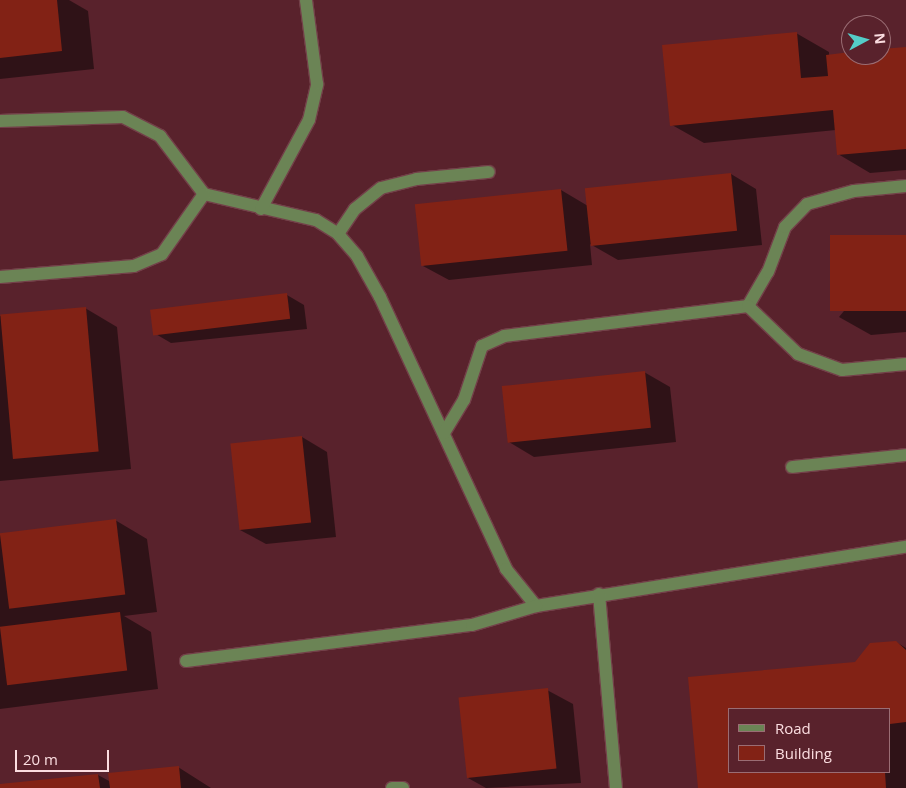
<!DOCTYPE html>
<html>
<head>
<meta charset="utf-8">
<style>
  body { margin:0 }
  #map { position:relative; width:906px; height:788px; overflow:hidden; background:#59222c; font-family:"Open Sans",sans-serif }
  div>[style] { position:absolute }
  .shadow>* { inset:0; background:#0007 }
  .building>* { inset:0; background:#822215; transform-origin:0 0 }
  .roads { filter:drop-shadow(1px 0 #734049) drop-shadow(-1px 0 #734049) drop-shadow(0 1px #734049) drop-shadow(0 -1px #734049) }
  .minor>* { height:12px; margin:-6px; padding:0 6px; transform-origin:6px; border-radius:6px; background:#6b8455 }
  span { translate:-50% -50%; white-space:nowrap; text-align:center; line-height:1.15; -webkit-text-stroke:4px #59222c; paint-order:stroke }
  .legend { position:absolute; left:728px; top:708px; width:162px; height:65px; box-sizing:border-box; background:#59222c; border:1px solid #9a6d74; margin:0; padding:6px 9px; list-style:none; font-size:15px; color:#fbdde0 }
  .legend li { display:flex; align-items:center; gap:10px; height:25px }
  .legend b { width:25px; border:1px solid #9a6d74 }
  .north { position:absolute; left:841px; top:15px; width:50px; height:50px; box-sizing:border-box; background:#59222c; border:1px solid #9a6d74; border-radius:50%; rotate:84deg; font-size:14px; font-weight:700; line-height:20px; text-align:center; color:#fbdde0 }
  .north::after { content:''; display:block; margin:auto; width:18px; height:22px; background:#54cdc8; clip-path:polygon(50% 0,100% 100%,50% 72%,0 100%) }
  .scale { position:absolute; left:15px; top:750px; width:94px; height:22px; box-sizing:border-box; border:2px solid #fbdde0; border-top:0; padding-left:6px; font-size:15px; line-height:18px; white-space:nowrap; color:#fbdde0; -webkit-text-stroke:4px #59222c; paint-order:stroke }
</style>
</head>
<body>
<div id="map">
  <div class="shadow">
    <i style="clip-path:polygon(0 0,69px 0,88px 11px,94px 69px,0 79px)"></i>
    <i style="clip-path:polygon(796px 33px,829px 52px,829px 56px,881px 55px,881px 51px,906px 48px,906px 170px,870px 173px,838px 154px,836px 130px,704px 143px,672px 125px)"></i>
    <i style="clip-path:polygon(731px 174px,756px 189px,762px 245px,618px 260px,590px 244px,592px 265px,449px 280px,423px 266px,561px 190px,588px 206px)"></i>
    <i style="clip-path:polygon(906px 236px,906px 332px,871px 335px,839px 317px)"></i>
    <i style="clip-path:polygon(287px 295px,304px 305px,307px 329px,171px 343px,154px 333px)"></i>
    <i style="clip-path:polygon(85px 308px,117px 327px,131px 469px,0 481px,0 316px)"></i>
    <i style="clip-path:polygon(644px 372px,670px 387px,676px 442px,534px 457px,509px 442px)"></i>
    <i style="clip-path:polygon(302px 437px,327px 452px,336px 537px,266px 544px,240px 530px)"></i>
    <i style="clip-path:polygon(115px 520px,147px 539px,157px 612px,124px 616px,151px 632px,158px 689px,0 709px,0 535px)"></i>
    <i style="clip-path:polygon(evenodd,896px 642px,906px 648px,906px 788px,700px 788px,690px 678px,856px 663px,896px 642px,730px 709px,890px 709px,890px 772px,730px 772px,730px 709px)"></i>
    <i style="clip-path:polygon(547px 690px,573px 704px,581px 783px,486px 788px,468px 778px)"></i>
    <i style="clip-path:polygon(178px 767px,211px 788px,0 788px,0 785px,98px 775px,111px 782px)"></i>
  </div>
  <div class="building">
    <i style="clip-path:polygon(0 0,57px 0,62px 51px,0 58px)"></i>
    <i style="clip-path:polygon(797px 32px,801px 78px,828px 76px,826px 55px,851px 52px,851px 55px,881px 55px,881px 49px,906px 47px,906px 149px,837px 155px,833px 110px,670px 126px,662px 45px)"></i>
    <i style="left:731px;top:173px;width:58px;height:147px;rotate:84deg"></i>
    <i style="left:561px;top:189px;width:62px;height:147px;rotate:84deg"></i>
    <i style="left:906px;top:235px;width:76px;height:76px;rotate:90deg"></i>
    <i style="left:287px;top:293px;width:26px;height:138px;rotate:83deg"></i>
    <i style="left:86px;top:307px;width:145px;height:86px;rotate:85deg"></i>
    <i style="left:645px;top:371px;width:57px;height:144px;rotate:84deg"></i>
    <i style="left:302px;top:436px;width:87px;height:72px;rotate:84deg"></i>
    <i style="left:116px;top:519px;width:76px;height:117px;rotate:83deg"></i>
    <i style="left:120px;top:612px;width:59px;height:121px;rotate:83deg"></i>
    <i style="clip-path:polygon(896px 641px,906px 650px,906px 722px,890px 724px,890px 709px,730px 709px,730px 772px,885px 772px,886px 788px,698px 788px,688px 677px,855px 662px,870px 643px)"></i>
    <i style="left:548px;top:688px;width:81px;height:90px;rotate:84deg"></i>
    <i style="clip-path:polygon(179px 766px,181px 788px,110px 788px,108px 773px)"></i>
    <i style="clip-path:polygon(98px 774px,100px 788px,0 788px,0 784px)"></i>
  </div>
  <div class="roads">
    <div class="minor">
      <i style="left:0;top:121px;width:123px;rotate:-1.9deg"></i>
      <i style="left:123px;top:117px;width:42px;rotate:27.2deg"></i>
      <i style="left:160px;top:136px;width:73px;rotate:52.8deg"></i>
      <i style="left:204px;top:194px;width:115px;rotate:13.1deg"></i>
      <i style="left:316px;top:220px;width:26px;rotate:32deg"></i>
      <i style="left:338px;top:234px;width:29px;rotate:49deg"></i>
      <i style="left:357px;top:256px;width:47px;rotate:60.7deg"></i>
      <i style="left:380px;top:297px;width:300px;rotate:65.1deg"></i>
      <i style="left:506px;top:569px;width:48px;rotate:51deg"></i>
      <i style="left:536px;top:606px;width:375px;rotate:-9.1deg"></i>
      <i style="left:261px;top:209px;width:101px;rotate:-61.7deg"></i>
      <i style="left:309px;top:120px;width:37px;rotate:-77deg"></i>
      <i style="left:317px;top:84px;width:85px;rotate:-97.5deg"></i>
      <i style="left:338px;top:234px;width:30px;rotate:-56deg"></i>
      <i style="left:355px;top:209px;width:33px;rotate:-39deg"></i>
      <i style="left:381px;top:188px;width:37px;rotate:-14deg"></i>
      <i style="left:417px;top:179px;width:72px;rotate:-5.6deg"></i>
      <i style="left:0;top:277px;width:134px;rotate:-4.7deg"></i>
      <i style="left:134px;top:266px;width:30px;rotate:-23deg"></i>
      <i style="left:162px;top:254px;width:73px;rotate:-55deg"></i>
      <i style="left:748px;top:306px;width:39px;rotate:-60deg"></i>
      <i style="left:768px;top:272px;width:48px;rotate:-69.3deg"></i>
      <i style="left:785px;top:227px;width:32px;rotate:-46deg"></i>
      <i style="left:807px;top:204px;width:49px;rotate:-15.5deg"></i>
      <i style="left:854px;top:191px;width:52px;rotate:-5.5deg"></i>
      <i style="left:444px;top:433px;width:39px;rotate:-59deg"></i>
      <i style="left:464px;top:400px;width:57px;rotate:-71.6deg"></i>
      <i style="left:482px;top:346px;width:24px;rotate:-24deg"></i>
      <i style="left:504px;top:336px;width:246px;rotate:-7deg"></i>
      <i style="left:748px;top:306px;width:69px;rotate:43.8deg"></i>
      <i style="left:798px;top:354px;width:47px;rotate:20deg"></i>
      <i style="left:842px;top:370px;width:64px;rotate:-5.4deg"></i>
      <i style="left:792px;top:467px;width:115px;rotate:-6deg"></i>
      <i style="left:599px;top:594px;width:195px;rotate:85deg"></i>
      <i style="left:186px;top:661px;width:288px;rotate:-7.2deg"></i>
      <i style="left:472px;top:625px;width:67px;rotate:-16.5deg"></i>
      <i style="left:392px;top:788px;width:11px"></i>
    </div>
  </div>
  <ul class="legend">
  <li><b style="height:6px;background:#6b8455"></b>Road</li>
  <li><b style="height:14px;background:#822215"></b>Building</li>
  </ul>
  <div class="north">N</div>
  <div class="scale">20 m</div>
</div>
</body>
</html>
